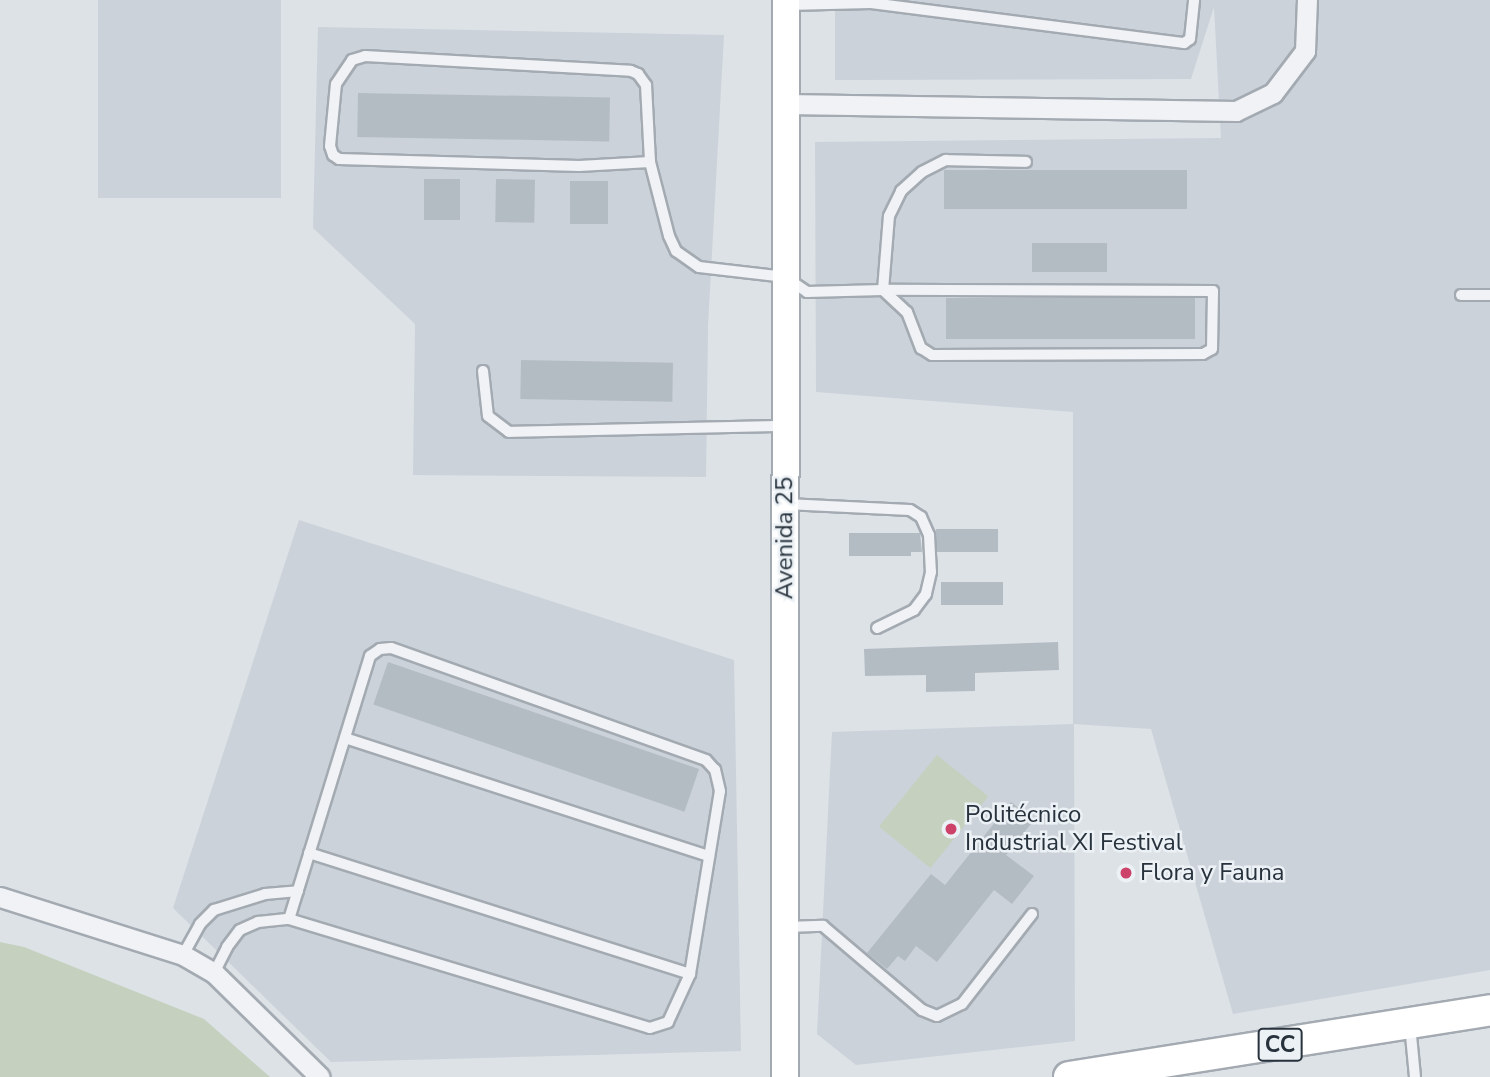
<!DOCTYPE html>
<html>
<head>
<meta charset="utf-8">
<style>
  body { margin:0 }
  #map { position:relative; width:1490px; height:1077px; overflow:hidden; background:#dde2e7; font-family:"Nunito Sans",sans-serif }
  div>[style] { position:absolute }
  .built>* { inset:0; background:#cbd2d9; transform-origin:0 0 }
  .green>* { inset:0; background:#c5d1be; transform-origin:0 0 }
  .building>* { inset:0; background:#b4bcc3; transform-origin:0 0 }
  .roads { filter:drop-shadow(2px 0 #a3aab1) drop-shadow(-2px 0 #a3aab1) drop-shadow(0 2px #a3aab1) drop-shadow(0 -2px #a3aab1) }
  .lane>* { height:10px; margin:-5px; padding:0 5px; transform-origin:5px; border-radius:5px; background:#f0f2f5 }
  .street>* { height:19px; margin:-9.5px; padding:0 9.5px; transform-origin:9.5px; border-radius:9.5px; background:#f0f2f5 }
  .secondary>* { height:26px; margin:-13px; padding:0 13px; transform-origin:13px; border-radius:13px; background:#fff }
  .primary>* { height:30px; margin:-15px; padding:0 15px; transform-origin:15px; border-radius:15px; background:#fff }
  .dots>* { width:19px; height:19px; translate:-50% -50%; box-sizing:border-box; border:4px solid #ecf1f5; border-radius:50% }
  span { translate:-50% -50%; white-space:nowrap; text-align:center; line-height:1.15; -webkit-text-stroke:5px #ecf1f5; paint-order:stroke }
  .shield-label span { padding:2px 5px; background:#ecf1f5; border:2px solid; border-radius:5px; -webkit-text-stroke-width:0 }
  .shield-label { font-size:23px; color:#27323d; font-weight:700 }
  .street-label { font-size:24px; color:#27323d }
  .poi-label { font-size:24px; color:#27323d }
  .left { translate:0 -50%; text-align:left }
</style>
</head>
<body>
<div id="map">
  <div class="built">
    <i style="left:98px;top:0;width:183px;height:198px"></i>
    <i style="clip-path:polygon(835px 0,1490px 0,1490px 970px,1233px 1014px,1151px 729px,1074px 724px,1075px 1041px,856px 1065px,817px 1034px,832px 732px,1073px 724px,1073px 412px,816px 392px,815px 142px,1221px 138px,1214px 7px,1191px 79px,835px 80px)"></i>
    <i style="clip-path:polygon(318px 27px,724px 35px,708px 326px,706px 477px,413px 475px,415px 324px,313px 228px)"></i>
    <i style="clip-path:polygon(299px 520px,734px 660px,741px 1051px,331px 1062px,173px 908px)"></i>
  </div>
  <div class="green">
    <i style="left:937px;top:755px;width:66px;height:92px;rotate:39deg"></i>
    <i style="clip-path:polygon(0 942px,24px 947px,204px 1019px,270px 1077px,0 1077px)"></i>
  </div>
  <div class="building">
    <i style="left:358px;top:93px;width:252px;height:44px;rotate:1deg"></i>
    <i style="left:1187px;top:170px;width:39px;height:243px;rotate:90deg"></i>
    <i style="left:424px;top:179px;width:36px;height:41px"></i>
    <i style="left:496px;top:179px;width:39px;height:43px;rotate:1deg"></i>
    <i style="left:570px;top:181px;width:38px;height:43px"></i>
    <i style="left:1032px;top:243px;width:75px;height:29px"></i>
    <i style="left:946px;top:298px;width:249px;height:41px"></i>
    <i style="left:521px;top:360px;width:152px;height:39px;rotate:1deg"></i>
    <i style="left:936px;top:529px;width:62px;height:23px"></i>
    <i style="clip-path:polygon(849px 533px,920px 533px,922px 552px,911px 552px,911px 556px,849px 556px)"></i>
    <i style="left:941px;top:582px;width:62px;height:23px"></i>
    <i style="clip-path:polygon(1058px 642px,1059px 670px,975px 673px,975px 691px,926px 692px,926px 675px,865px 676px,864px 649px)"></i>
    <i style="left:388px;top:662px;width:329px;height:45px;rotate:19deg"></i>
    <i style="clip-path:polygon(1011px 802px,1034px 820px,1006px 855px,1034px 876px,1012px 904px,994px 890px,937px 962px,916px 946px,905px 961px,898px 956px,887px 969px,867px 953px,931px 874px,945px 885px)"></i>
  </div>
  <div class="roads">
    <div class="lane">
      <i style="left:787px;top:5px;width:84px;rotate:-1.4deg"></i>
      <i style="left:871px;top:3px;width:316px;rotate:7.3deg"></i>
      <i style="left:1184px;top:43px;width:7px;rotate:-34deg"></i>
      <i style="left:1190px;top:39px;width:39px;rotate:-84deg"></i>
      <i style="left:650px;top:162px;width:71px;rotate:176.8deg"></i>
      <i style="left:579px;top:166px;width:240px;rotate:-178.3deg"></i>
      <i style="left:339px;top:159px;width:7px;rotate:-146deg"></i>
      <i style="left:333px;top:155px;width:9px;rotate:-108deg"></i>
      <i style="left:330px;top:146px;width:62px;rotate:-84.5deg"></i>
      <i style="left:336px;top:84px;width:29px;rotate:-56deg"></i>
      <i style="left:352px;top:60px;width:14px;rotate:-17deg"></i>
      <i style="left:365px;top:56px;width:266px;rotate:3.2deg"></i>
      <i style="left:631px;top:71px;width:8px;rotate:23deg"></i>
      <i style="left:638px;top:74px;width:14px;rotate:54deg"></i>
      <i style="left:646px;top:85px;width:77px;rotate:87deg"></i>
      <i style="left:650px;top:162px;width:76px;rotate:75.6deg"></i>
      <i style="left:669px;top:236px;width:17px;rotate:65deg"></i>
      <i style="left:676px;top:251px;width:28px;rotate:35deg"></i>
      <i style="left:699px;top:267px;width:87px;rotate:6.6deg"></i>
      <i style="left:785px;top:277px;width:27px;rotate:34deg"></i>
      <i style="left:807px;top:292px;width:76px;rotate:-1.5deg"></i>
      <i style="left:883px;top:290px;width:33px;rotate:43deg"></i>
      <i style="left:907px;top:312px;width:39px;rotate:69deg"></i>
      <i style="left:921px;top:348px;width:13px;rotate:32deg"></i>
      <i style="left:932px;top:355px;width:271px;rotate:-0.2deg"></i>
      <i style="left:1203px;top:354px;width:10px;rotate:-29deg"></i>
      <i style="left:1212px;top:349px;width:58px;rotate:-89deg"></i>
      <i style="left:1213px;top:291px;width:330px;rotate:-179.8deg"></i>
      <i style="left:883px;top:290px;width:74px;rotate:-85.4deg"></i>
      <i style="left:889px;top:216px;width:28px;rotate:-64deg"></i>
      <i style="left:901px;top:191px;width:28px;rotate:-42deg"></i>
      <i style="left:922px;top:172px;width:27px;rotate:-27deg"></i>
      <i style="left:946px;top:160px;width:80px;rotate:1.4deg"></i>
      <i style="left:1461px;top:295px;width:29px"></i>
      <i style="left:483px;top:371px;width:45px;rotate:83.7deg"></i>
      <i style="left:488px;top:416px;width:26px;rotate:37deg"></i>
      <i style="left:509px;top:432px;width:274px;rotate:-1.3deg"></i>
      <i style="left:786px;top:504px;width:124px;rotate:2.8deg"></i>
      <i style="left:910px;top:510px;width:13px;rotate:32deg"></i>
      <i style="left:921px;top:517px;width:20px;rotate:66deg"></i>
      <i style="left:929px;top:535px;width:37px;rotate:87deg"></i>
      <i style="left:931px;top:572px;width:23px;rotate:103deg"></i>
      <i style="left:926px;top:594px;width:20px;rotate:127deg"></i>
      <i style="left:914px;top:610px;width:41px;rotate:154.1deg"></i>
      <i style="left:345px;top:738px;width:383px;rotate:18deg"></i>
      <i style="left:309px;top:853px;width:400px;rotate:17.6deg"></i>
      <i style="left:786px;top:927px;width:37px;rotate:-2deg"></i>
      <i style="left:823px;top:926px;width:130px;rotate:40.3deg"></i>
      <i style="left:922px;top:1010px;width:16px;rotate:22deg"></i>
      <i style="left:937px;top:1016px;width:28px;rotate:-26deg"></i>
      <i style="left:962px;top:1004px;width:114px;rotate:-52.1deg"></i>
      <i style="left:183px;top:955px;width:35px;rotate:-61deg"></i>
      <i style="left:200px;top:924px;width:20px;rotate:-45deg"></i>
      <i style="left:214px;top:910px;width:53px;rotate:-17.4deg"></i>
      <i style="left:265px;top:894px;width:33px;rotate:-5deg"></i>
      <i style="left:214px;top:973px;width:29px;rotate:-63deg"></i>
      <i style="left:227px;top:947px;width:21px;rotate:-53deg"></i>
      <i style="left:240px;top:930px;width:20px;rotate:-24deg"></i>
      <i style="left:258px;top:922px;width:31px;rotate:-6deg"></i>
      <i style="left:289px;top:919px;width:377px;rotate:16.8deg"></i>
      <i style="left:650px;top:1028px;width:19px;rotate:-18deg"></i>
      <i style="left:668px;top:1022px;width:53px;rotate:-65.4deg"></i>
      <i style="left:690px;top:974px;width:185px;rotate:-80.7deg"></i>
      <i style="left:720px;top:791px;width:22px;rotate:-103deg"></i>
      <i style="left:715px;top:770px;width:13px;rotate:-132deg"></i>
      <i style="left:706px;top:760px;width:334px;rotate:-160.4deg"></i>
      <i style="left:391px;top:648px;width:11px;rotate:175deg"></i>
      <i style="left:380px;top:649px;width:12px;rotate:145deg"></i>
      <i style="left:370px;top:656px;width:275px;rotate:107.1deg"></i>
      <i style="left:1410px;top:1025px;width:52px;rotate:84.5deg"></i>
    </div>
    <div class="street">
      <i style="left:786px;top:104px;width:450px;rotate:0.9deg"></i>
      <i style="left:1236px;top:111px;width:41px;rotate:-25.9deg"></i>
      <i style="left:1273px;top:93px;width:53px;rotate:-52.7deg"></i>
      <i style="left:1305px;top:51px;width:51px;rotate:-87.8deg"></i>
      <i style="left:0;top:897px;width:192px;rotate:17.6deg"></i>
      <i style="left:183px;top:955px;width:36px;rotate:30deg"></i>
      <i style="left:214px;top:973px;width:148px;rotate:44.5deg"></i>
    </div>
    <div class="secondary">
      <i style="left:785px;top:1077px;width:1077px;rotate:-89.95deg"></i>
    </div>
    <div class="primary">
      <i style="left:1069px;top:1077px;width:426px;rotate:-9deg"></i>
    </div>
  </div>
  <div class="dots">
    <i style="left:951px;top:829px;background:#cc4269"></i>
    <i style="left:1126px;top:873px;background:#cc4269"></i>
  </div>
  <div class="shield-label">
    <span style="left:1280px;top:1045px">CC</span>
  </div>
  <div class="street-label">
    <span style="left:785px;top:538px;rotate:-90deg">Avenida 25</span>
  </div>
  <div class="poi-label">
    <span class="left" style="left:965px;top:829px">Politécnico<br>Industrial XI Festival</span>
    <span class="left" style="left:1140px;top:873px">Flora y Fauna</span>
  </div>
</div>
</body>
</html>
